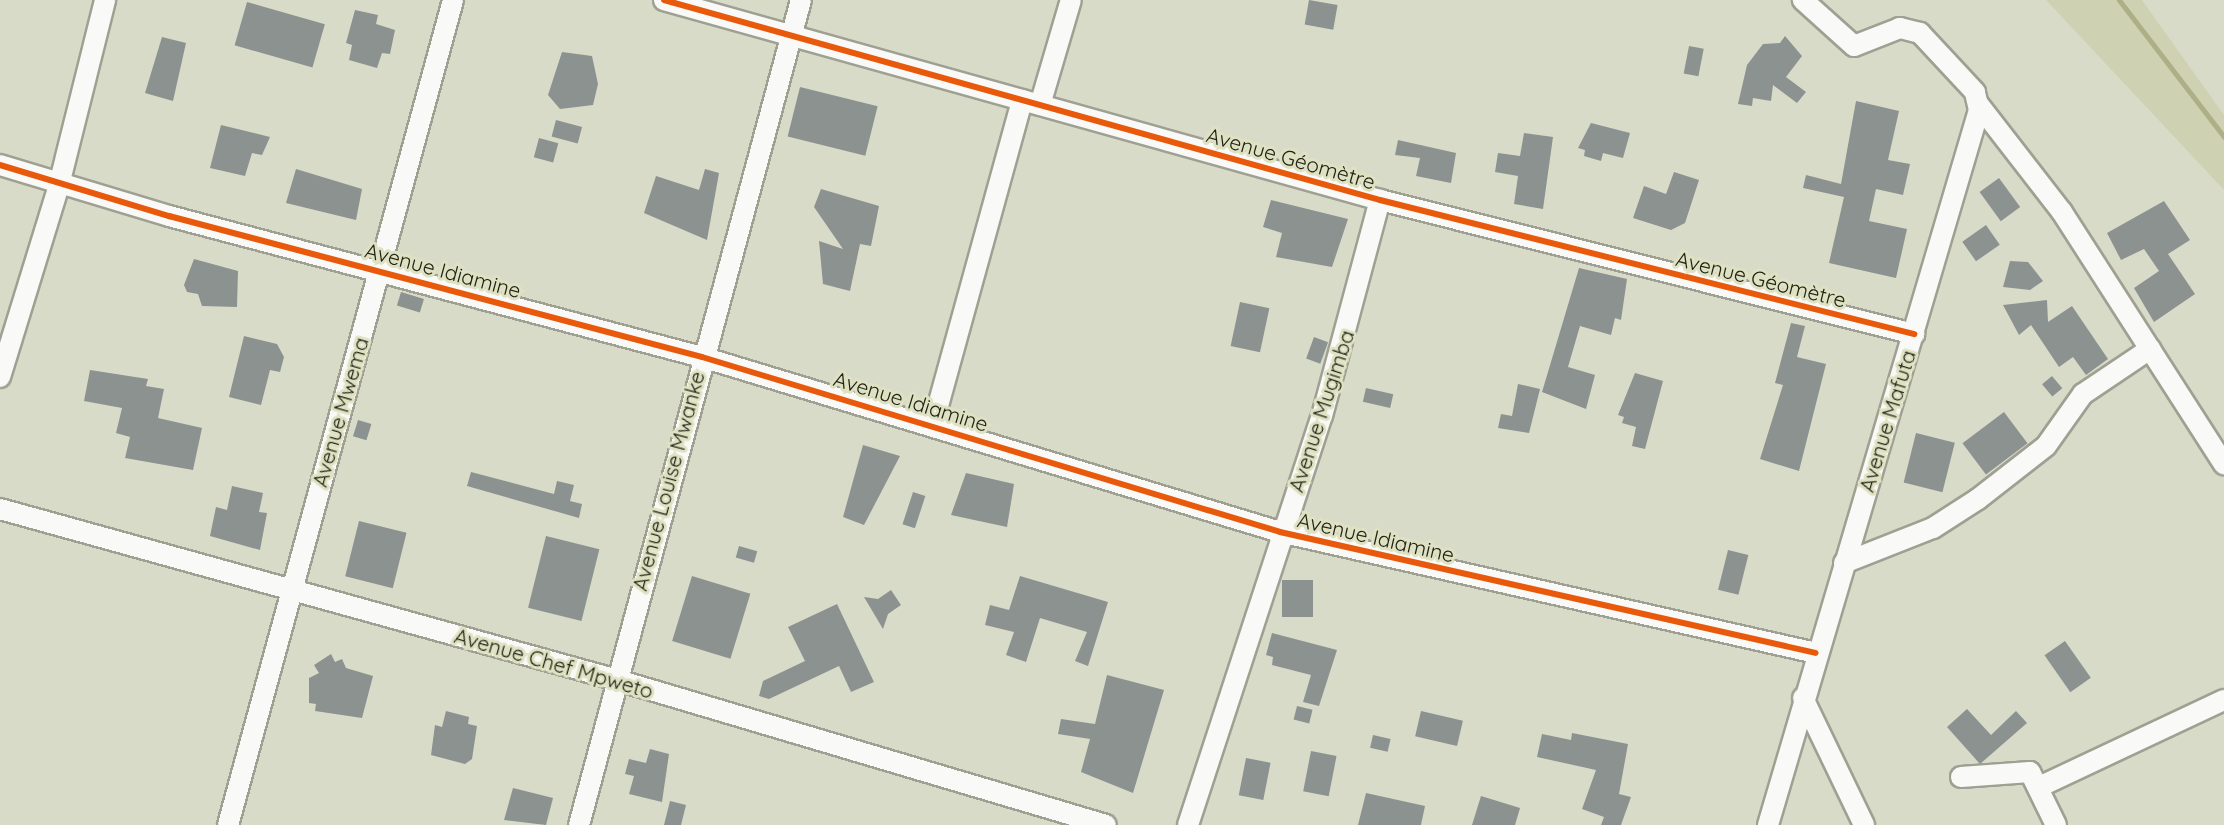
<!DOCTYPE html>
<html>
<head>
<meta charset="utf-8">
<style>
  body { margin:0 }
  #map { position:relative; width:2224px; height:825px; overflow:hidden; background:#d9dbc9; font-family:Quicksand,sans-serif }
  div>[style] { position:absolute }
  .green>* { inset:0; background:#cfd2b2 }
  .stream>* { height:5px; margin:-2.5px; padding:0 2.5px; transform-origin:2.5px; border-radius:2.5px; background:#adb087 }
  .building>* { inset:0; background:#8b9290; transform-origin:0 0 }
  .roads { filter:drop-shadow(2px 0 #9fa092) drop-shadow(-2px 0 #9fa092) drop-shadow(0 2px #9fa092) drop-shadow(0 -2px #9fa092) }
  .street>* { height:20px; margin:-10px; padding:0 10px; transform-origin:10px; border-radius:10px; background:#f9faf7 }
  .cycleway>* { height:6px; margin:-3px; padding:0 3px; transform-origin:3px; border-radius:3px; background:#e8590c }
  span { translate:-50% -50%; white-space:nowrap; text-align:center; line-height:1.15; -webkit-text-stroke:6px #dfe2c2; paint-order:stroke }
  .street-label { font-size:21px; color:#222317 }
</style>
</head>
<body>
<div id="map">
  <div class="green">
    <i style="clip-path:polygon(2046px 0,2142px 0,2224px 115px,2224px 190px)"></i>
  </div>
  <div class="stream">
    <i style="left:2119px;top:0;width:173px;rotate:52.5deg"></i>
  </div>
  <div class="building">
    <i style="left:1309px;top:0;width:29px;height:25px;rotate:10deg"></i>
    <i style="left:247px;top:2px;width:81px;height:45px;rotate:16deg"></i>
    <i style="clip-path:polygon(355px 10px,378px 15px,376px 24px,395px 30px,390px 54px,382px 53px,377px 68px,349px 60px,352px 45px,346px 43px)"></i>
    <i style="clip-path:polygon(1785px 36px,1802px 56px,1786px 77px,1806px 92px,1797px 103px,1773px 85px,1771px 101px,1753px 98px,1752px 106px,1738px 104px,1747px 65px,1763px 44px,1780px 43px)"></i>
    <i style="clip-path:polygon(162px 37px,186px 43px,173px 101px,145px 93px)"></i>
    <i style="left:1689px;top:46px;width:15px;height:28px;rotate:11deg"></i>
    <i style="clip-path:polygon(562px 52px,592px 56px,598px 84px,593px 105px,560px 109px,548px 95px)"></i>
    <i style="left:800px;top:87px;width:80px;height:51px;rotate:14deg"></i>
    <i style="clip-path:polygon(1856px 101px,1899px 111px,1888px 160px,1910px 164px,1903px 195px,1876px 189px,1869px 221px,1907px 229px,1896px 278px,1829px 263px,1844px 197px,1803px 188px,1806px 175px,1841px 184px)"></i>
    <i style="left:556px;top:120px;width:27px;height:17px;rotate:15deg"></i>
    <i style="clip-path:polygon(1591px 123px,1630px 133px,1623px 158px,1603px 153px,1601px 161px,1584px 156px,1585px 150px,1578px 148px)"></i>
    <i style="clip-path:polygon(221px 125px,270px 137px,262px 155px,252px 153px,245px 176px,210px 168px)"></i>
    <i style="clip-path:polygon(1524px 133px,1553px 137px,1543px 209px,1514px 204px,1518px 176px,1495px 172px,1498px 153px,1520px 156px)"></i>
    <i style="left:539px;top:138px;width:20px;height:20px;rotate:15deg"></i>
    <i style="clip-path:polygon(1398px 140px,1456px 153px,1451px 183px,1416px 176px,1420px 158px,1395px 155px)"></i>
    <i style="clip-path:polygon(296px 169px,362px 189px,356px 220px,286px 203px)"></i>
    <i style="clip-path:polygon(705px 169px,719px 173px,707px 240px,644px 213px,656px 176px,699px 190px)"></i>
    <i style="clip-path:polygon(1674px 172px,1699px 180px,1685px 223px,1671px 230px,1633px 218px,1644px 186px,1666px 194px)"></i>
    <i style="left:1999px;top:178px;width:36px;height:24px;rotate:54deg"></i>
    <i style="clip-path:polygon(821px 189px,879px 206px,871px 246px,860px 244px,850px 291px,823px 284px,819px 241px,843px 249px,814px 207px)"></i>
    <i style="clip-path:polygon(1271px 200px,1348px 219px,1332px 267px,1276px 257px,1282px 233px,1263px 227px)"></i>
    <i style="clip-path:polygon(2164px 201px,2190px 240px,2168px 254px,2195px 294px,2154px 322px,2134px 288px,2159px 271px,2144px 249px,2121px 260px,2107px 233px)"></i>
    <i style="left:1986px;top:225px;width:24px;height:29px;rotate:55deg"></i>
    <i style="clip-path:polygon(194px 259px,238px 271px,237px 307px,202px 306px,198px 294px,187px 292px,184px 285px)"></i>
    <i style="clip-path:polygon(2010px 261px,2028px 262px,2043px 281px,2030px 290px,2003px 287px)"></i>
    <i style="clip-path:polygon(1579px 268px,1627px 279px,1621px 320px,1615px 318px,1611px 335px,1580px 326px,1568px 367px,1595px 375px,1586px 409px,1542px 392px)"></i>
    <i style="left:401px;top:292px;width:24px;height:14px;rotate:17deg"></i>
    <i style="clip-path:polygon(2047px 300px,2048px 322px,2072px 306px,2108px 359px,2086px 375px,2073px 357px,2059px 367px,2031px 325px,2019px 335px,2003px 305px)"></i>
    <i style="left:1240px;top:302px;width:30px;height:45px;rotate:12deg"></i>
    <i style="clip-path:polygon(1791px 323px,1805px 326px,1797px 357px,1826px 364px,1799px 471px,1760px 459px,1783px 385px,1775px 383px)"></i>
    <i style="clip-path:polygon(244px 336px,277px 344px,284px 357px,280px 372px,270px 370px,261px 405px,229px 397px)"></i>
    <i style="left:1314px;top:337px;width:15px;height:23px;rotate:20deg"></i>
    <i style="clip-path:polygon(90px 370px,148px 379px,146px 386px,164px 389px,158px 418px,202px 428px,193px 470px,125px 458px,130px 437px,116px 433px,122px 408px,84px 401px)"></i>
    <i style="clip-path:polygon(1635px 373px,1663px 381px,1645px 449px,1632px 446px,1636px 427px,1622px 423px,1624px 417px,1618px 415px)"></i>
    <i style="left:2052px;top:376px;width:16px;height:13px;rotate:50deg"></i>
    <i style="clip-path:polygon(1518px 384px,1540px 389px,1529px 433px,1498px 428px,1501px 414px,1512px 416px)"></i>
    <i style="left:1366px;top:388px;width:28px;height:14px;rotate:13deg"></i>
    <i style="left:2004px;top:412px;width:39px;height:52px;rotate:53deg"></i>
    <i style="left:358px;top:420px;width:14px;height:17px;rotate:17deg"></i>
    <i style="left:1916px;top:433px;width:40px;height:51px;rotate:14deg"></i>
    <i style="clip-path:polygon(863px 445px,900px 456px,864px 525px,843px 517px)"></i>
    <i style="clip-path:polygon(471px 472px,554px 494px,557px 481px,574px 485px,570px 501px,582px 504px,579px 518px,467px 486px)"></i>
    <i style="clip-path:polygon(966px 473px,1014px 484px,1007px 527px,951px 515px)"></i>
    <i style="clip-path:polygon(232px 486px,263px 493px,259px 512px,267px 513px,260px 550px,210px 536px,216px 507px,227px 510px)"></i>
    <i style="left:913px;top:492px;width:13px;height:34px;rotate:18deg"></i>
    <i style="left:359px;top:521px;width:49px;height:57px;rotate:14deg"></i>
    <i style="left:546px;top:536px;width:55px;height:74px;rotate:14deg"></i>
    <i style="left:739px;top:546px;width:19px;height:12px;rotate:16deg"></i>
    <i style="left:1728px;top:550px;width:21px;height:41px;rotate:14deg"></i>
    <i style="left:692px;top:576px;width:61px;height:68px;rotate:17deg"></i>
    <i style="clip-path:polygon(1020px 576px,1108px 602px,1088px 666px,1075px 661px,1087px 632px,1040px 618px,1026px 662px,1006px 655px,1014px 632px,985px 625px,990px 605px,1009px 610px)"></i>
    <i style="left:1282px;top:580px;width:31px;height:37px"></i>
    <i style="clip-path:polygon(891px 590px,901px 605px,888px 614px,883px 629px,864px 597px,878px 599px)"></i>
    <i style="clip-path:polygon(837px 604px,874px 682px,851px 692px,839px 666px,769px 699px,759px 696px,763px 681px,805px 661px,788px 627px)"></i>
    <i style="clip-path:polygon(1272px 633px,1337px 650px,1319px 706px,1303px 702px,1311px 675px,1272px 665px,1273px 657px,1266px 655px)"></i>
    <i style="left:2065px;top:641px;width:45px;height:25px;rotate:55deg"></i>
    <i style="clip-path:polygon(331px 654px,335px 662px,342px 659px,346px 668px,373px 676px,362px 718px,315px 711px,316px 704px,309px 703px,309px 678px,319px 673px,314px 665px)"></i>
    <i style="clip-path:polygon(1107px 675px,1164px 690px,1133px 793px,1081px 772px,1090px 739px,1058px 734px,1061px 719px,1095px 724px)"></i>
    <i style="left:1297px;top:706px;width:16px;height:14px;rotate:14deg"></i>
    <i style="clip-path:polygon(1967px 709px,1991px 735px,2016px 711px,2027px 723px,1980px 764px,1947px 727px)"></i>
    <i style="clip-path:polygon(446px 711px,469px 717px,468px 724px,477px 726px,472px 759px,465px 764px,431px 755px,435px 725px,442px 727px)"></i>
    <i style="left:1421px;top:711px;width:43px;height:26px;rotate:13deg"></i>
    <i style="clip-path:polygon(1572px 733px,1628px 744px,1619px 794px,1631px 797px,1621px 825px,1601px 825px,1604px 817px,1582px 809px,1596px 770px,1537px 757px,1542px 734px,1571px 740px)"></i>
    <i style="left:1373px;top:735px;width:18px;height:13px;rotate:13deg"></i>
    <i style="clip-path:polygon(650px 749px,669px 754px,662px 802px,629px 794px,634px 776px,625px 774px,629px 759px,646px 763px)"></i>
    <i style="left:1311px;top:751px;width:26px;height:41px;rotate:11deg"></i>
    <i style="left:1246px;top:758px;width:25px;height:38px;rotate:11deg"></i>
    <i style="clip-path:polygon(513px 788px,553px 798px,546px 825px,504px 820px)"></i>
    <i style="clip-path:polygon(1366px 793px,1425px 806px,1421px 825px,1358px 825px)"></i>
    <i style="clip-path:polygon(1481px 796px,1520px 808px,1515px 825px,1472px 825px)"></i>
    <i style="clip-path:polygon(670px 801px,686px 805px,681px 825px,664px 825px)"></i>
  </div>
  <div class="roads">
    <div class="street">
      <i style="left:664px;top:0;width:743px;rotate:15.61deg"></i>
      <i style="left:1380px;top:200px;width:551px;rotate:14.09deg"></i>
      <i style="left:1040px;top:105px;width:109px;rotate:-73.6deg"></i>
      <i style="left:1979px;top:105px;width:135px;rotate:52.2deg"></i>
      <i style="left:2062px;top:212px;width:300px;rotate:57.3deg"></i>
      <i style="left:0;top:165px;width:177px;rotate:16.8deg"></i>
      <i style="left:169px;top:216px;width:551px;rotate:14.82deg"></i>
      <i style="left:702px;top:357px;width:604px;rotate:16.84deg"></i>
      <i style="left:1280px;top:532px;width:549px;rotate:12.72deg"></i>
      <i style="left:0;top:377px;width:201px;rotate:-72.9deg"></i>
      <i style="left:59px;top:185px;width:191px;rotate:-76deg"></i>
      <i style="left:933px;top:424px;width:336px;rotate:-74.6deg"></i>
      <i style="left:0;top:509px;width:637px;rotate:15.48deg"></i>
      <i style="left:614px;top:679px;width:513px;rotate:16.53deg"></i>
      <i style="left:1844px;top:563px;width:96px;rotate:-21.5deg"></i>
      <i style="left:1933px;top:528px;width:54px;rotate:-32.8deg"></i>
      <i style="left:1978px;top:499px;width:86px;rotate:-37.9deg"></i>
      <i style="left:2046px;top:446px;width:64px;rotate:-54.6deg"></i>
      <i style="left:2083px;top:394px;width:81px;rotate:-33.9deg"></i>
      <i style="left:1803px;top:698px;width:141px;rotate:64.3deg"></i>
      <i style="left:1961px;top:777px;width:69px;rotate:-4.1deg"></i>
      <i style="left:2030px;top:772px;width:59px;rotate:63.9deg"></i>
      <i style="left:2041px;top:786px;width:202px;rotate:-25.2deg"></i>
      <i style="left:228px;top:825px;width:855px;rotate:-74.74deg"></i>
      <i style="left:579px;top:825px;width:854px;rotate:-74.94deg"></i>
      <i style="left:1188px;top:825px;width:430px;rotate:-71.9deg"></i>
      <i style="left:1322px;top:416px;width:224px;rotate:-75deg"></i>
      <i style="left:1768px;top:825px;width:745px;rotate:-73.56deg"></i>
      <i style="left:1979px;top:110px;width:18px;rotate:-103deg"></i>
      <i style="left:1975px;top:92px;width:81px;rotate:-133deg"></i>
      <i style="left:1920px;top:33px;width:21px;rotate:-166deg"></i>
      <i style="left:1900px;top:28px;width:49px;rotate:158.6deg"></i>
      <i style="left:1854px;top:46px;width:69px;rotate:-138deg"></i>
    </div>
  </div>
  <div class="cycleway">
    <i style="left:664px;top:0;width:743px;rotate:15.61deg"></i>
    <i style="left:1380px;top:200px;width:551px;rotate:14.09deg"></i>
    <i style="left:0;top:165px;width:177px;rotate:16.8deg"></i>
    <i style="left:169px;top:216px;width:551px;rotate:14.82deg"></i>
    <i style="left:702px;top:357px;width:604px;rotate:16.84deg"></i>
    <i style="left:1280px;top:532px;width:549px;rotate:12.72deg"></i>
  </div>
  <div class="street-label">
    <span style="left:1291px;top:158px;rotate:16deg">Avenue Géomètre</span>
    <span style="left:443px;top:270px;rotate:15deg">Avenue Idiamine</span>
    <span style="left:1761px;top:279px;rotate:14deg">Avenue Géomètre</span>
    <span style="left:911px;top:401px;rotate:17deg">Avenue Idiamine</span>
    <span style="left:1321px;top:411px;rotate:-72deg">Avenue Mugimba</span>
    <span style="left:340px;top:412px;rotate:-74deg">Avenue Mwema</span>
    <span style="left:1887px;top:421px;rotate:-73deg">Avenue Mafuta</span>
    <span style="left:668px;top:481px;rotate:-75deg">Avenue Louise Mwanke</span>
    <span style="left:1376px;top:537px;rotate:13deg">Avenue Idiamine</span>
    <span style="left:554px;top:663px;rotate:16deg">Avenue Chef Mpweto</span>
  </div>
</div>
</body>
</html>
